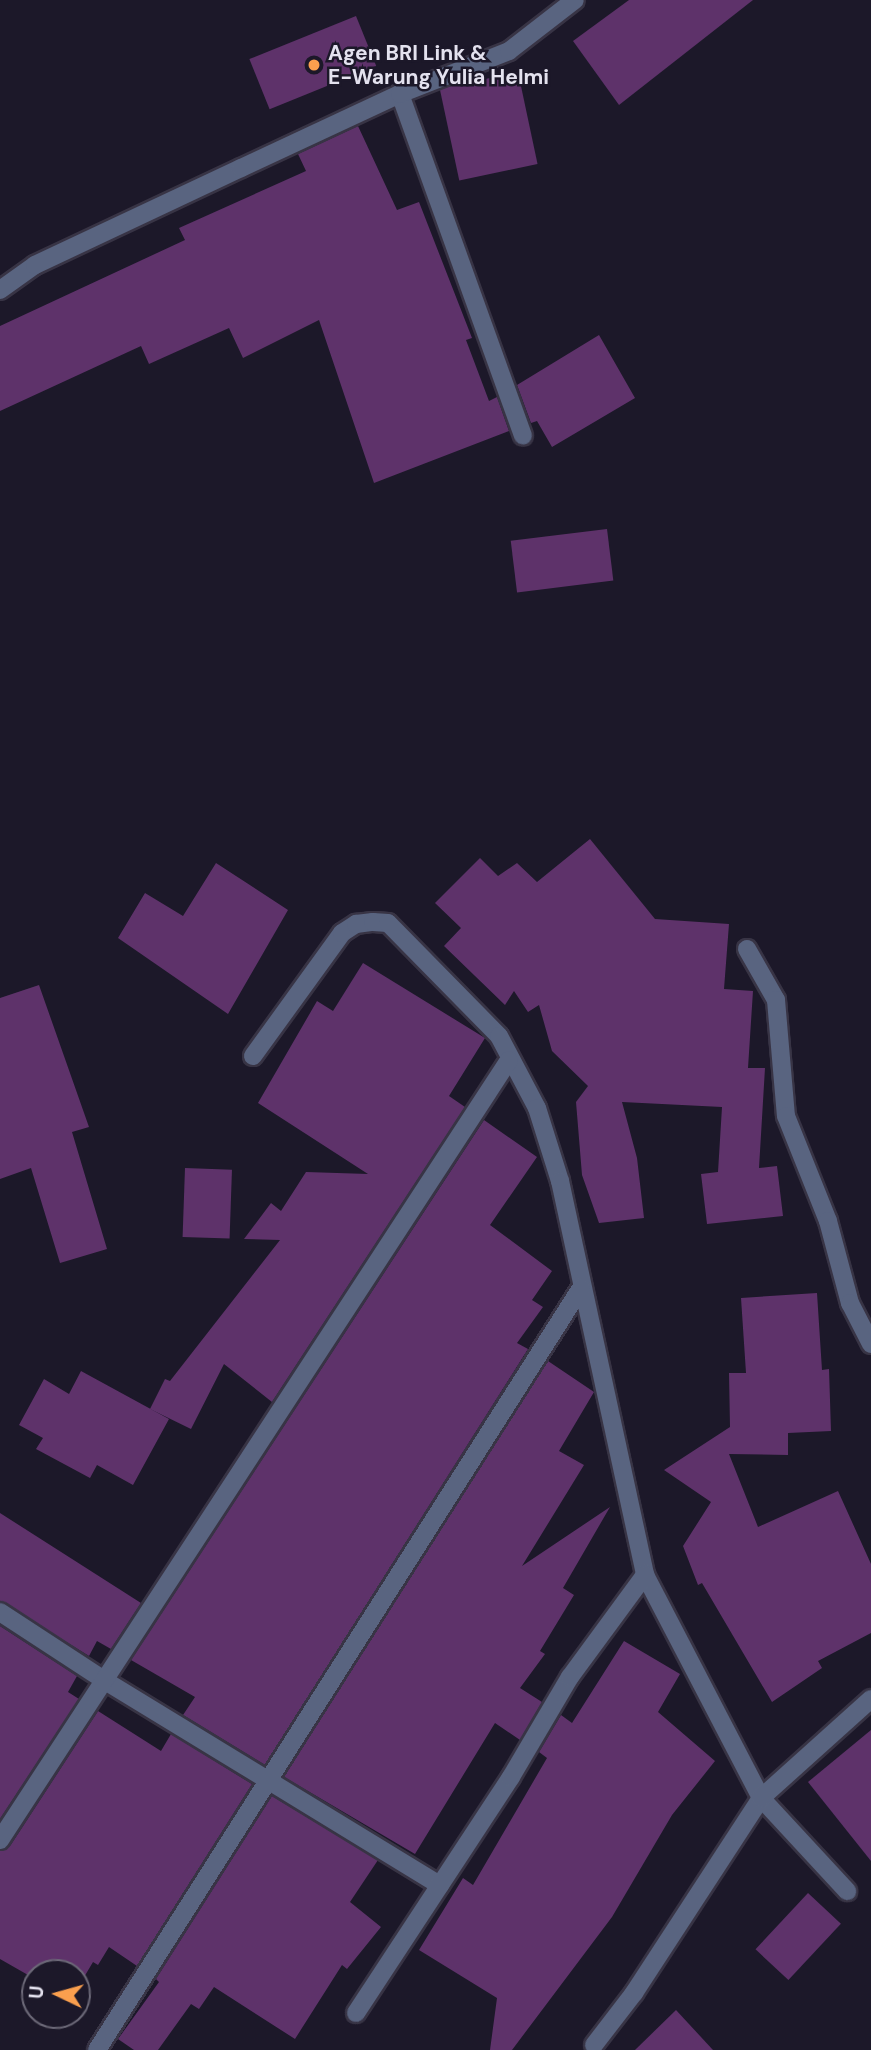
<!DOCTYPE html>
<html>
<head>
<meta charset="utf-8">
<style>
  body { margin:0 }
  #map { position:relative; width:871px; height:2050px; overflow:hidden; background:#1c1829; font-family:"DM Sans",sans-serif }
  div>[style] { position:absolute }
  .building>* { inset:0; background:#5e326a; transform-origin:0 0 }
  .roads { filter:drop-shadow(2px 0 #383445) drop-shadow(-2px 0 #383445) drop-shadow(0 2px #383445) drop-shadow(0 -2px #383445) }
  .minor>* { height:18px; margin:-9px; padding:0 9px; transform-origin:9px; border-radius:9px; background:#596480 }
  .dots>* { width:19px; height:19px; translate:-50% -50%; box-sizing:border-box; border:4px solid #1c1829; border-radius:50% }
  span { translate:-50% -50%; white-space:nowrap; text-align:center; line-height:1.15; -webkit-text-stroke:5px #1c1829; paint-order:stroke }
  .poi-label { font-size:21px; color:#e4e2ef; font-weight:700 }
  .left { translate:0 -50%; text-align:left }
  .north { position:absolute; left:21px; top:1959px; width:70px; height:70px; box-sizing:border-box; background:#1c1829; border:2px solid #6c6978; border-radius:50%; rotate:275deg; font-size:19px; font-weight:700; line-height:28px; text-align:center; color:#e4e2ef }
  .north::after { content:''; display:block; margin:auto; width:24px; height:32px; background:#fa9f4e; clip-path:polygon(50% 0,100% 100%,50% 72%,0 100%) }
</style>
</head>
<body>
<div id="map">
  <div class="building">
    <i style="clip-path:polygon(629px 0,753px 0,619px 105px,573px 41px)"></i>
    <i style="left:356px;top:16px;width:54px;height:115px;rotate:68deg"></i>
    <i style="left:518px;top:72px;width:94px;height:80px;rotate:78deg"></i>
    <i style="clip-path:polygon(358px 126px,397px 210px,419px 202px,472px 338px,466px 340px,489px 401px,497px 397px,509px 431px,374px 483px,319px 320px,243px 358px,229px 328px,149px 364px,141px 346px,0 411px,0 326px,185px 240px,179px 228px,306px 171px,298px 154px)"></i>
    <i style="clip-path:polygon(599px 335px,635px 398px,552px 447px,537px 421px,531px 423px,517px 385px)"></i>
    <i style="left:607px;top:529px;width:52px;height:97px;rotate:83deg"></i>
    <i style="clip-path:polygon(590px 839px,655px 919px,729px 924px,724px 989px,753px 991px,748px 1068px,765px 1068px,759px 1168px,777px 1166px,783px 1216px,707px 1224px,701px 1174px,718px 1172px,722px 1107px,622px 1102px,637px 1158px,644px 1218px,599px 1223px,582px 1175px,576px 1102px,588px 1086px,552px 1051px,539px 1005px,528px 1012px,514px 991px,505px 1005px,444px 946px,461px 928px,435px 903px,480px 858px,498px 876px,517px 863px,537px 882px)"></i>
    <i style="clip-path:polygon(216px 863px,288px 910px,228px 1014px,118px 938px,145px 893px,183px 916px)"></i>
    <i style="clip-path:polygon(363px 963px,485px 1038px,449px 1096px,465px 1107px,272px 1402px,224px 1364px,191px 1429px,150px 1409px,165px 1379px,170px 1381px,280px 1240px,244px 1239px,271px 1203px,281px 1211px,306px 1172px,368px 1174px,258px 1103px,317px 1001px,333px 1011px)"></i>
    <i style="clip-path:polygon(39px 985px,89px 1127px,72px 1132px,107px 1249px,60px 1263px,31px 1168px,0 1179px,0 998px)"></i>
    <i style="clip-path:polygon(484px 1120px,537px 1157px,490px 1225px,552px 1271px,532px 1300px,543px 1307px,517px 1343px,528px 1349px,265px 1765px,183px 1715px,195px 1697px,131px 1660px)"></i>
    <i style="left:185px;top:1168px;width:47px;height:69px;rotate:2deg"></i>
    <i style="clip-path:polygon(817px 1293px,822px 1370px,829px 1369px,831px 1431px,788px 1433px,788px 1455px,729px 1454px,758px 1527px,838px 1491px,871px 1564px,871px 1633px,818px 1661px,822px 1668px,772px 1702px,702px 1583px,698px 1585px,683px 1546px,711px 1502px,664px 1470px,730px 1427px,729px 1373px,746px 1373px,741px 1298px)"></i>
    <i style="clip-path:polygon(548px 1361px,594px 1392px,559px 1451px,584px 1465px,522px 1566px,610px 1507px,563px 1588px,574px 1595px,540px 1651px,545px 1654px,520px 1688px,542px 1702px,520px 1740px,495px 1723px,415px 1854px,284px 1777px)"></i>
    <i style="clip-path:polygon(81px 1371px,169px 1419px,133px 1485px,97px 1465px,90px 1478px,36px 1449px,43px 1438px,19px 1425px,44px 1379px,69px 1394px)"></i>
    <i style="clip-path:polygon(0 1513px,141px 1603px,111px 1649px,97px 1641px,89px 1656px,0 1601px)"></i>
    <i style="clip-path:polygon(0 1626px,77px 1676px,68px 1692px,79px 1699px,0 1819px)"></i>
    <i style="clip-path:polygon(624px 1641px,680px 1674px,658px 1712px,715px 1761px,672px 1815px,612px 1917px,512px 2050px,490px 2050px,497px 1998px,419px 1950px,463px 1878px,473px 1885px,547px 1758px,539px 1752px,561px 1715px,572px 1723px)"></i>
    <i style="clip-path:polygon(98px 1711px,161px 1751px,171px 1734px,252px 1784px,137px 1966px,109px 1947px,98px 1965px,93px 1962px,77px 1989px,77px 1973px,35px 1973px,35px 1979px,0 1959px,0 1851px,10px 1846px)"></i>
    <i style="clip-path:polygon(871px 1730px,871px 1861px,808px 1782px)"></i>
    <i style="clip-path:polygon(272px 1796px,378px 1860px,350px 1902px,381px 1927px,347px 1969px,342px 1965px,295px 2039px,214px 1987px,199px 2009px,191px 2004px,158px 2050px,134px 2050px,118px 2039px,159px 1982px,156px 1979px)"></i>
    <i style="left:808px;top:1893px;width:45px;height:77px;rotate:43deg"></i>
    <i style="clip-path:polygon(676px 2010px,713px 2050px,635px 2050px)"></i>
  </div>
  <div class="roads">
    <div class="minor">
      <i style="left:400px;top:94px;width:363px;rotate:70.2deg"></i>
      <i style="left:0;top:290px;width:43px;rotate:-35.5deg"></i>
      <i style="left:35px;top:265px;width:228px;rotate:-25.2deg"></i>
      <i style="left:241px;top:168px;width:175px;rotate:-25deg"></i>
      <i style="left:400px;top:94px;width:117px;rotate:-21.5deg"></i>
      <i style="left:509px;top:51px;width:83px;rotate:-37.7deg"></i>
      <i style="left:747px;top:949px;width:59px;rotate:60.4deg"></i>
      <i style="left:776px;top:1000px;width:116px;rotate:85.1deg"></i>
      <i style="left:786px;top:1116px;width:113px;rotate:68.2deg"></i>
      <i style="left:828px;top:1221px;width:85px;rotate:75deg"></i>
      <i style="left:850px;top:1303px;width:46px;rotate:62.9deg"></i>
      <i style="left:253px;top:1056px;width:152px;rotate:-54.1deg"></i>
      <i style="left:342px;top:933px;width:17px;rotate:-33deg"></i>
      <i style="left:356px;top:924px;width:17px;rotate:-7deg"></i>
      <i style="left:373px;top:922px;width:15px;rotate:4deg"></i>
      <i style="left:388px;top:923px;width:158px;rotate:45.5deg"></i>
      <i style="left:499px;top:1036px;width:81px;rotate:62.2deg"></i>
      <i style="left:537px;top:1108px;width:77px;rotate:72.5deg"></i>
      <i style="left:560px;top:1181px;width:403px;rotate:77.8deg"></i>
      <i style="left:645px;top:1575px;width:251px;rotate:62.5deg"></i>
      <i style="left:761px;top:1798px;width:127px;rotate:47.2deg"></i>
      <i style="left:0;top:1612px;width:128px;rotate:33.2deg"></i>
      <i style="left:107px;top:1682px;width:390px;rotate:31.4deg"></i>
      <i style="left:0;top:1840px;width:931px;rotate:-56.87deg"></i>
      <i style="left:356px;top:2013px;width:282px;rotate:-56.7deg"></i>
      <i style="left:511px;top:1777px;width:116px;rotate:-59.5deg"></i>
      <i style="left:570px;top:1677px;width:127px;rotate:-53.7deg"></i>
      <i style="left:594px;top:2045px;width:66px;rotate:-52.4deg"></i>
      <i style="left:634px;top:1993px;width:233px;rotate:-56.9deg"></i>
      <i style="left:761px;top:1798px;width:148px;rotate:-42deg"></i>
      <i style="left:97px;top:2050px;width:903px;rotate:-57.58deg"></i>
    </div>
  </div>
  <div class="dots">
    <i style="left:314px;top:65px;background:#fa9f4e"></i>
  </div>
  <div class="poi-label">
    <span class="left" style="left:328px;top:65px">Agen BRI Link &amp;<br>E-Warung Yulia Helmi</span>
  </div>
  <div class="north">U</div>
</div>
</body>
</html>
